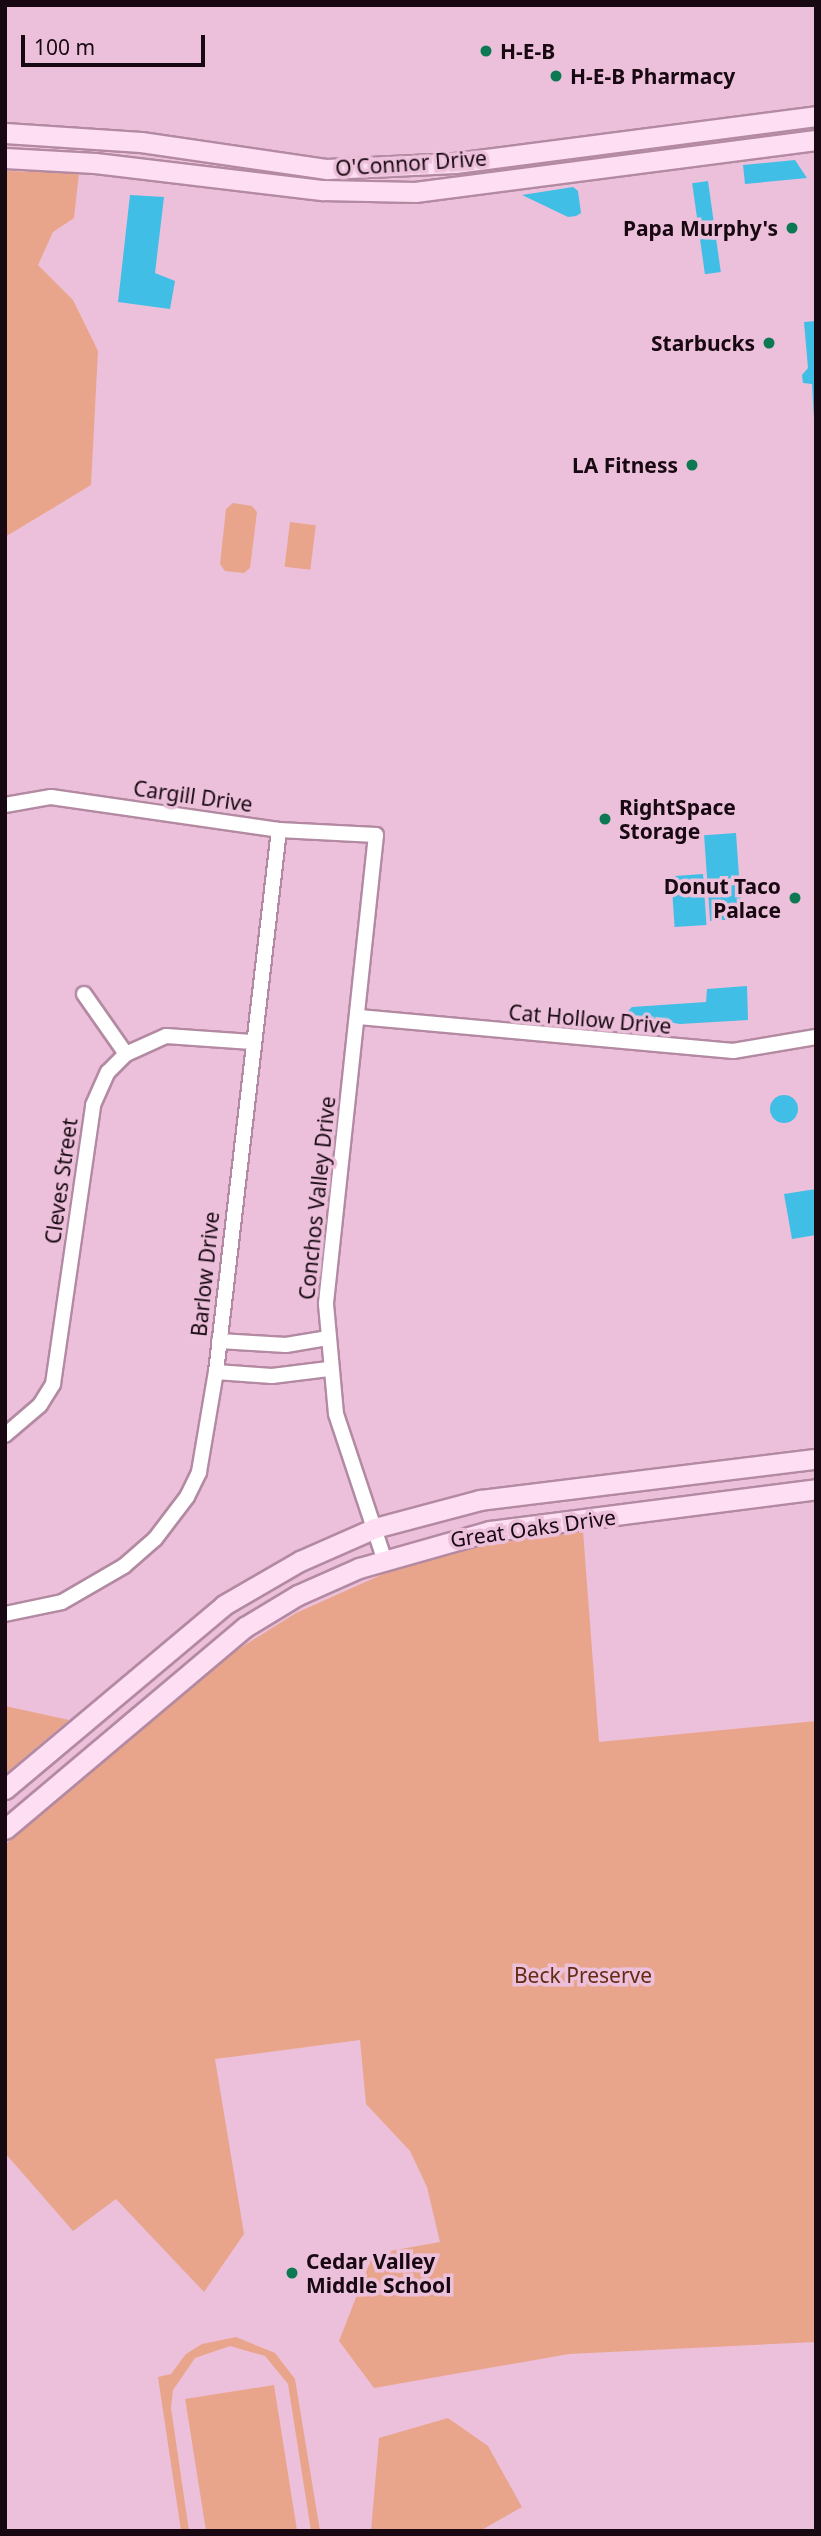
<!DOCTYPE html>
<html>
<head>
<meta charset="utf-8">
<style>
  body { margin:0 }
  #map { position:relative; width:821px; height:2536px; overflow:hidden; background:#ecc0da; font-family:"Noto Sans",sans-serif }
  div>[style] { position:absolute }
  .green>* { inset:0; background:#e8a58b; transform-origin:0 0 }
  .water>* { inset:0; background:#40bee5; transform-origin:0 0 }
  .round { border-radius:50% }
  .roads { filter:drop-shadow(2px 0 #b38aa2) drop-shadow(-2px 0 #b38aa2) drop-shadow(0 2px #b38aa2) drop-shadow(0 -2px #b38aa2) }
  .street>* { height:14px; margin:-7px; padding:0 7px; transform-origin:7px; border-radius:7px; background:#fff }
  .secondary>* { height:19px; margin:-9.5px; padding:0 9.5px; transform-origin:9.5px; border-radius:9.5px; background:#fedef2 }
  .dots>* { width:19px; height:19px; translate:-50% -50%; box-sizing:border-box; border:4px solid #ecc0da; border-radius:50% }
  span { translate:-50% -50%; white-space:nowrap; text-align:center; line-height:1.15; -webkit-text-stroke:7px #ecc0da; paint-order:stroke }
  .poi-label { font-size:21px; color:#170811; font-weight:700 }
  .left { translate:0 -50%; text-align:left }
  .right { translate:-100% -50%; text-align:right }
  .street-label { font-size:21px; color:#170811 }
  .park-label { font-size:21px; color:#642b12 }
  .frame { position:absolute; inset:0; border:7px solid #170811; pointer-events:none }
  .scale { position:absolute; left:21px; top:35px; width:184px; height:32px; box-sizing:border-box; border:4px solid #170811; border-top:0; padding-left:9px; font-size:21px; line-height:24px; white-space:nowrap; color:#170811; -webkit-text-stroke:5px #ecc0da; paint-order:stroke }
</style>
</head>
<body>
<div id="map">
  <div class="green">
    <i style="clip-path:polygon(5px 171px,79px 173px,74px 218px,53px 232px,38px 265px,73px 300px,98px 351px,91px 485px,5px 537px)"></i>
    <i style="clip-path:polygon(233px 503px,252px 506px,257px 512px,250px 568px,244px 573px,225px 571px,220px 564px,226px 509px)"></i>
    <i style="left:290px;top:522px;width:26px;height:45px;rotate:7deg"></i>
    <i style="clip-path:polygon(583px 1531px,599px 1742px,816px 1721px,816px 2342px,569px 2354px,374px 2388px,339px 2341px,373px 2254px,440px 2242px,427px 2187px,410px 2151px,366px 2104px,360px 2040px,215px 2059px,244px 2234px,204px 2292px,116px 2199px,73px 2231px,5px 2153px,5px 1845px,227px 1656px,296px 1613px,401px 1566px,457px 1548px)"></i>
    <i style="clip-path:polygon(5px 1706px,69px 1720px,5px 1774px)"></i>
    <i style="clip-path:polygon(236px 2337px,275px 2353px,295px 2379px,320px 2531px,311px 2531px,288px 2384px,265px 2356px,230px 2346px,195px 2358px,173px 2390px,171px 2408px,189px 2531px,181px 2531px,158px 2377px,171px 2374px,186px 2354px,202px 2344px)"></i>
    <i style="left:274px;top:2385px;width:148px;height:90px;rotate:81deg"></i>
    <i style="clip-path:polygon(448px 2418px,488px 2446px,522px 2507px,480px 2531px,371px 2531px,379px 2438px)"></i>
  </div>
  <div class="water">
    <i style="clip-path:polygon(795px 160px,807px 178px,745px 184px,743px 165px)"></i>
    <i style="left:708px;top:181px;width:92px;height:16px;rotate:82deg"></i>
    <i style="clip-path:polygon(573px 187px,578px 191px,581px 213px,576px 216px,568px 217px,522px 195px)"></i>
    <i style="clip-path:polygon(130px 195px,164px 197px,155px 273px,175px 281px,170px 309px,118px 302px)"></i>
    <i style="clip-path:polygon(816px 321px,816px 455px,812px 384px,803px 383px,802px 375px,808px 368px,804px 322px)"></i>
    <i style="left:736px;top:833px;width:86px;height:32px;rotate:86deg"></i>
    <i style="left:703px;top:874px;width:51px;height:32px;rotate:86deg"></i>
    <i style="clip-path:polygon(747px 986px,748px 1020px,680px 1024px,624px 1015px,632px 1007px,706px 1002px,707px 989px)"></i>
    <i class="round" style="left:770px;top:1095px;width:28px;height:28px"></i>
    <i style="clip-path:polygon(816px 1189px,816px 1235px,792px 1239px,784px 1194px)"></i>
  </div>
  <div class="roads">
    <div class="street">
      <i style="left:5px;top:805px;width:47px;rotate:-9.9deg"></i>
      <i style="left:51px;top:797px;width:230px;rotate:8.2deg"></i>
      <i style="left:279px;top:830px;width:97px;rotate:3deg"></i>
      <i style="left:376px;top:835px;width:472px;rotate:96.1deg"></i>
      <i style="left:326px;top:1304px;width:110px;rotate:84.8deg"></i>
      <i style="left:336px;top:1414px;width:152px;rotate:71.6deg"></i>
      <i style="left:84px;top:994px;width:73px;rotate:55deg"></i>
      <i style="left:359px;top:1017px;width:376px;rotate:5.2deg"></i>
      <i style="left:733px;top:1051px;width:84px;rotate:-9.6deg"></i>
      <i style="left:219px;top:1341px;width:67px;rotate:3.4deg"></i>
      <i style="left:286px;top:1345px;width:43px;rotate:-9.5deg"></i>
      <i style="left:216px;top:1372px;width:56px;rotate:4.1deg"></i>
      <i style="left:272px;top:1376px;width:57px;rotate:-7deg"></i>
      <i style="left:5px;top:1435px;width:46px;rotate:-40.6deg"></i>
      <i style="left:40px;top:1405px;width:25px;rotate:-58deg"></i>
      <i style="left:53px;top:1384px;width:282px;rotate:-81.8deg"></i>
      <i style="left:93px;top:1105px;width:36px;rotate:-66deg"></i>
      <i style="left:108px;top:1072px;width:25px;rotate:-45deg"></i>
      <i style="left:126px;top:1054px;width:44px;rotate:-24.2deg"></i>
      <i style="left:166px;top:1036px;width:86px;rotate:4deg"></i>
      <i style="left:5px;top:1614px;width:58px;rotate:-11.9deg"></i>
      <i style="left:62px;top:1602px;width:72px;rotate:-30.1deg"></i>
      <i style="left:124px;top:1566px;width:41px;rotate:-41.1deg"></i>
      <i style="left:155px;top:1539px;width:53px;rotate:-52.7deg"></i>
      <i style="left:187px;top:1497px;width:28px;rotate:-64deg"></i>
      <i style="left:199px;top:1472px;width:101px;rotate:-80.4deg"></i>
      <i style="left:216px;top:1372px;width:546px;rotate:-83.37deg"></i>
    </div>
    <div class="secondary">
      <i style="left:5px;top:133px;width:136px;rotate:3.8deg"></i>
      <i style="left:141px;top:142px;width:188px;rotate:8.3deg"></i>
      <i style="left:327px;top:169px;width:128px;rotate:-2.7deg"></i>
      <i style="left:455px;top:163px;width:364px;rotate:-7.4deg"></i>
      <i style="left:5px;top:158px;width:90px;rotate:3.2deg"></i>
      <i style="left:95px;top:163px;width:230px;rotate:6.8deg"></i>
      <i style="left:323px;top:190px;width:92px;rotate:1.2deg"></i>
      <i style="left:415px;top:192px;width:404px;rotate:-7.4deg"></i>
      <i style="left:5px;top:1789px;width:286px;rotate:-40deg"></i>
      <i style="left:224px;top:1605px;width:88px;rotate:-30.1deg"></i>
      <i style="left:300px;top:1561px;width:82px;rotate:-23.7deg"></i>
      <i style="left:375px;top:1528px;width:109px;rotate:-14.9deg"></i>
      <i style="left:480px;top:1500px;width:338px;rotate:-7deg"></i>
      <i style="left:5px;top:1829px;width:314px;rotate:-40.1deg"></i>
      <i style="left:245px;top:1627px;width:62px;rotate:-31.1deg"></i>
      <i style="left:298px;top:1595px;width:67px;rotate:-23.9deg"></i>
      <i style="left:359px;top:1568px;width:136px;rotate:-15.8deg"></i>
      <i style="left:490px;top:1531px;width:329px;rotate:-7.3deg"></i>
    </div>
  </div>
  <div class="dots">
    <i style="left:486px;top:51px;background:#0d7953"></i>
    <i style="left:556px;top:76px;background:#0d7953"></i>
    <i style="left:792px;top:228px;background:#0d7953"></i>
    <i style="left:769px;top:343px;background:#0d7953"></i>
    <i style="left:692px;top:465px;background:#0d7953"></i>
    <i style="left:605px;top:819px;background:#0d7953"></i>
    <i style="left:795px;top:898px;background:#0d7953"></i>
    <i style="left:292px;top:2273px;background:#0d7953"></i>
  </div>
  <div class="poi-label">
    <span class="left" style="left:500px;top:51px">H-E-B</span>
    <span class="left" style="left:570px;top:76px">H-E-B Pharmacy</span>
    <span class="right" style="left:778px;top:228px">Papa Murphy's</span>
    <span class="right" style="left:755px;top:343px">Starbucks</span>
    <span class="right" style="left:678px;top:465px">LA Fitness</span>
    <span class="left" style="left:619px;top:819px">RightSpace<br>Storage</span>
    <span class="right" style="left:781px;top:898px">Donut Taco<br>Palace</span>
    <span class="left" style="left:306px;top:2273px">Cedar Valley<br>Middle School</span>
  </div>
  <div class="street-label">
    <span style="left:411px;top:163px;rotate:-4deg">O'Connor Drive</span>
    <span style="left:193px;top:796px;rotate:8deg">Cargill Drive</span>
    <span style="left:590px;top:1019px;rotate:5deg">Cat Hollow Drive</span>
    <span style="left:61px;top:1181px;rotate:-82deg">Cleves Street</span>
    <span style="left:317px;top:1198px;rotate:-84deg">Conchos Valley Drive</span>
    <span style="left:205px;top:1274px;rotate:-84deg">Barlow Drive</span>
    <span style="left:533px;top:1528px;rotate:-8deg">Great Oaks Drive</span>
  </div>
  <div class="park-label">
    <span style="left:583px;top:1975px">Beck Preserve</span>
  </div>
  <div class="frame"></div>
  <div class="scale">100 m</div>
</div>
</body>
</html>
